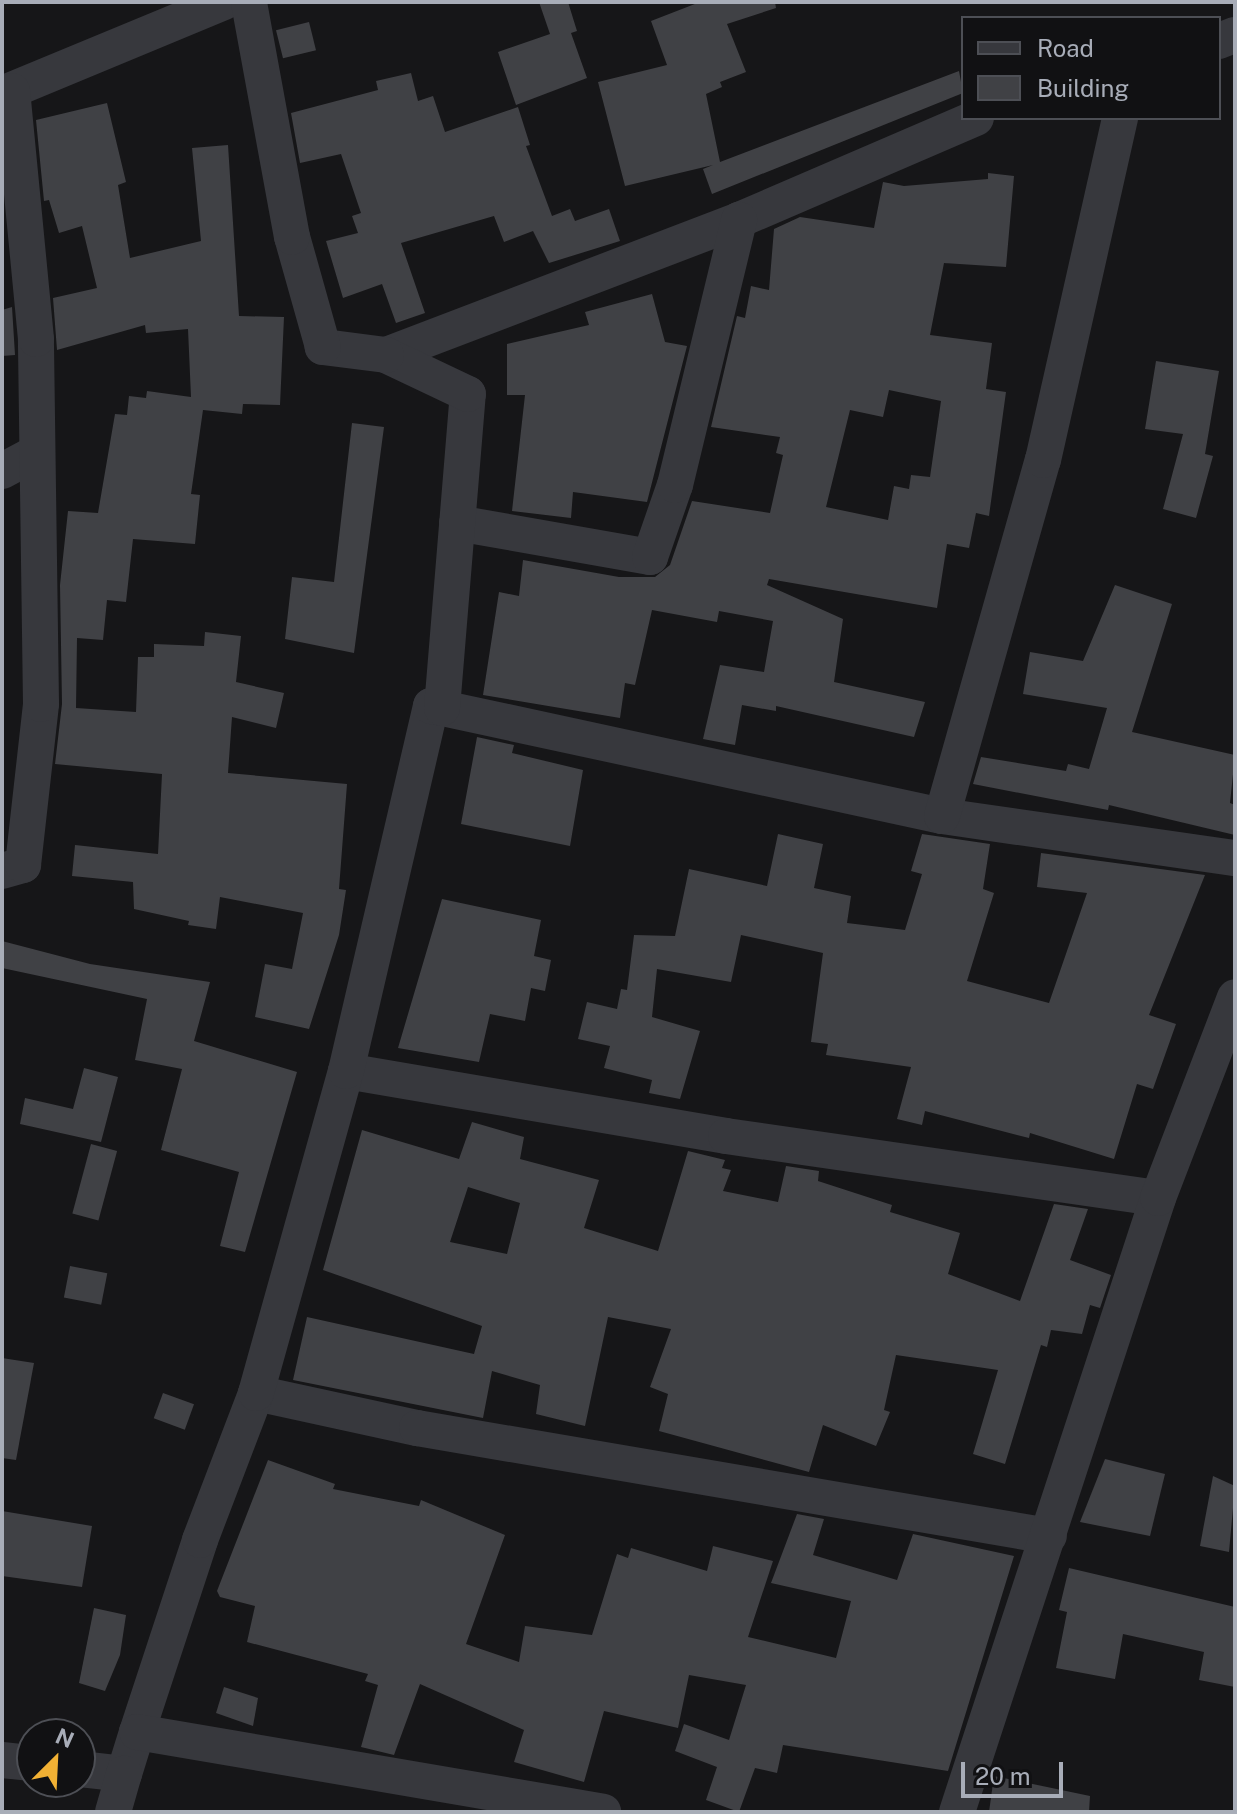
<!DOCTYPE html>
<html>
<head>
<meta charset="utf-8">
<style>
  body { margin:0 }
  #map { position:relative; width:1237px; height:1814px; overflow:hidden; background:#161618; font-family:"Public Sans",sans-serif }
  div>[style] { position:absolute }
  .building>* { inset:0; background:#404145; transform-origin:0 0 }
  .minor>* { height:36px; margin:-18px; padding:0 18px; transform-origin:18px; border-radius:18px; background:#37383d }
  span { translate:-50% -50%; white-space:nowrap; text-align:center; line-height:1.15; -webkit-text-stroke:8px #111113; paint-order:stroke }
  .frame { position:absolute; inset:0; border:4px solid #a8adb8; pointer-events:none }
  .legend { position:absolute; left:961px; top:16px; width:260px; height:104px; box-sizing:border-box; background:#111113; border:2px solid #4d4f55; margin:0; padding:10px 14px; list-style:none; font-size:24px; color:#a8adb8 }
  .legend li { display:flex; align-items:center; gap:16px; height:40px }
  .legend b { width:40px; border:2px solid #4d4f55 }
  .north { position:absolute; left:16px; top:1718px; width:80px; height:80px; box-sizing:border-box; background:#111113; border:2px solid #4d4f55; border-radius:50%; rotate:24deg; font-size:22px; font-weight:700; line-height:32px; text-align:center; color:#a8adb8 }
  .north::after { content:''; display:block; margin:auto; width:28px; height:36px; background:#f2b134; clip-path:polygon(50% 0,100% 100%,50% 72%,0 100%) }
  .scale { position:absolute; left:961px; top:1762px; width:102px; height:36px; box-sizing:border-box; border:4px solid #a8adb8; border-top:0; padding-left:10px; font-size:24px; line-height:28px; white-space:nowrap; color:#a8adb8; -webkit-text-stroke:6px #111113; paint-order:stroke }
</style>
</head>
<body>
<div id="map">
  <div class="building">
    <i style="clip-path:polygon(539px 2px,568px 2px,577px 31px,571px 33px,587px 78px,516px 105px,498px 52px,550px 34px)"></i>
    <i style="clip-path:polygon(700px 2px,775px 2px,776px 8px,727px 24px,746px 72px,720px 82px,722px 87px,706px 94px,720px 162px,959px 71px,963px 93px,712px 194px,703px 169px,713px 165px,625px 186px,598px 82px,667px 65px,651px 21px)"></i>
    <i style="left:309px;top:22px;width:29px;height:34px;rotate:76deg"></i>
    <i style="clip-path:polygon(411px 73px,418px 101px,433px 96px,445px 132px,518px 107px,530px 145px,526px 146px,552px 216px,570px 209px,575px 221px,609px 209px,620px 241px,549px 263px,533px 231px,504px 242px,494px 216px,401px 243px,425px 313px,396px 323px,382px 284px,343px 298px,326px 241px,358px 233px,352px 216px,361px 213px,341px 154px,300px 163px,291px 113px,378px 90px,376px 81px)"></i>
    <i style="clip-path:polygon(107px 103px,126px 182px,118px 185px,130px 258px,201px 241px,192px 148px,228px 145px,239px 316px,284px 317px,280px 405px,243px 404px,242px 414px,203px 410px,191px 494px,200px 495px,195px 544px,133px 539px,126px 602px,107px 600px,103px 640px,77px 638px,76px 708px,136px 712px,138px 657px,154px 657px,154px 644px,204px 646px,205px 632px,241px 636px,236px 682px,284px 693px,276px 728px,232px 717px,228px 773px,347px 784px,339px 889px,346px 890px,339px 935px,309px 1029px,255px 1017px,265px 964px,292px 969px,303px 913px,220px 897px,216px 929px,188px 925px,189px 921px,134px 909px,133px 882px,72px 876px,75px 845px,158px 854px,162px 774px,55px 764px,62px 704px,60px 585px,68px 511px,98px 513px,115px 414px,127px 415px,129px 396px,146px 398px,147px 391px,191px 397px,188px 329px,146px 333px,145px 325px,57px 350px,53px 298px,97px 288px,82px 226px,59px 233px,49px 200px,44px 201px,36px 120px)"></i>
    <i style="clip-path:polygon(evenodd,988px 173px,1014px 176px,1006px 267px,944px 263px,930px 335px,992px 343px,986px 389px,1006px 392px,989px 516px,976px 513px,969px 548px,947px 544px,937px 608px,769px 579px,767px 585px,843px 619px,834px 682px,925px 702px,914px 737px,776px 706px,776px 711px,742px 705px,735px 745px,703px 739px,720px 665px,764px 672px,773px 621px,719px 611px,717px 622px,652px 610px,635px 685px,625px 683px,620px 718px,483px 695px,499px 592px,519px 596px,523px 560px,619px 577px,655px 577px,670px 565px,692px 501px,770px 513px,783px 455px,776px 453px,780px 437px,711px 427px,737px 316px,745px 318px,751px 286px,769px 290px,774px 229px,800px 217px,874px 228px,883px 182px,904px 186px,988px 179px,988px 173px,889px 390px,941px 401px,930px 477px,911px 475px,909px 489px,894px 486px,888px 520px,826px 507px,850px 410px,883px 417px,889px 390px)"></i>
    <i style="clip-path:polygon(652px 294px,665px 342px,687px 346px,647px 502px,573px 492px,571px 518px,512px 511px,525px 395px,507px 395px,507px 344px,589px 325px,585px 312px)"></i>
    <i style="clip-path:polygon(12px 307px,15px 355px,2px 356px,2px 310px)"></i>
    <i style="clip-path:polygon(1156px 361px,1219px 371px,1205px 454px,1213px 456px,1196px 518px,1163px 509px,1183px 434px,1145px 429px)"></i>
    <i style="clip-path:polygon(352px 423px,384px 427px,354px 653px,285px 639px,292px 577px,334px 582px)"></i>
    <i style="clip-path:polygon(1115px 585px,1172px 604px,1132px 732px,1235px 755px,1230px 803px,1235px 805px,1235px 835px,1109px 805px,1108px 810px,973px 784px,981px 757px,1066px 771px,1068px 764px,1089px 769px,1107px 708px,1023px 694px,1030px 652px,1083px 661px)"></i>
    <i style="clip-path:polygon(477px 737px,514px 745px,512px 753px,583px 770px,570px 846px,461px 824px)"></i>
    <i style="clip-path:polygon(778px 834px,823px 844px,814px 888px,851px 896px,847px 923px,905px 930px,922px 874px,911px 871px,922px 834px,990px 844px,983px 889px,994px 893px,967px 981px,1049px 1003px,1087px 893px,1037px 887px,1041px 853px,1205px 875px,1149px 1015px,1176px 1024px,1153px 1089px,1137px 1084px,1114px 1159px,1030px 1133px,1029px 1138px,925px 1111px,922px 1125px,897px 1119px,911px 1067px,826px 1055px,828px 1044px,811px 1042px,823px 953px,741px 935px,731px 982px,657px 969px,652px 1017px,700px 1031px,680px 1099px,649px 1093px,652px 1080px,604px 1068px,610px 1046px,578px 1039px,587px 1002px,617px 1009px,621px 989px,627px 990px,634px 935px,675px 936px,689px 869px,767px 886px)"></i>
    <i style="clip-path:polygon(442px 899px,541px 920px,534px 956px,551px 960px,545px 991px,531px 988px,525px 1021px,490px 1014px,479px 1062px,398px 1048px)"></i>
    <i style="clip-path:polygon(2px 941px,90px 964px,210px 982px,194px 1041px,297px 1072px,245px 1252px,220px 1246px,239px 1172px,161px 1150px,182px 1069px,135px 1060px,147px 999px,2px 968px)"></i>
    <i style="clip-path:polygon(84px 1068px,118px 1077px,101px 1142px,20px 1124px,25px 1098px,73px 1109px)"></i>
    <i style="clip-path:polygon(evenodd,472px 1122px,524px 1137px,520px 1159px,599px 1180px,584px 1228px,658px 1251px,688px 1151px,725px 1160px,722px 1168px,731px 1170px,723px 1191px,778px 1202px,786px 1166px,819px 1171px,818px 1181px,892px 1205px,890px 1212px,960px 1233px,948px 1274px,1020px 1301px,1054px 1204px,1088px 1209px,1070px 1260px,1111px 1275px,1100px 1308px,1090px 1305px,1082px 1334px,1051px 1330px,1047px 1347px,1041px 1345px,1005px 1464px,973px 1454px,998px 1370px,896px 1355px,884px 1410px,890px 1412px,876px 1446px,823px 1425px,809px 1472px,659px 1431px,668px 1394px,650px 1387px,671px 1329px,608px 1317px,585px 1426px,536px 1414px,540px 1385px,492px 1371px,483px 1418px,293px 1380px,307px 1317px,474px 1354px,482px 1326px,323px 1270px,362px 1130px,459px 1159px,472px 1122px,468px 1187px,520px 1203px,507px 1254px,450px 1242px,468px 1187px)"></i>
    <i style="left:91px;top:1144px;width:27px;height:72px;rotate:15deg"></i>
    <i style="left:70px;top:1266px;width:38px;height:32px;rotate:11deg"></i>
    <i style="clip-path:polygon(2px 1358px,34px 1363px,16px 1460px,2px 1458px)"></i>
    <i style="left:163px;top:1393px;width:33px;height:27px;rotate:20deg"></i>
    <i style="clip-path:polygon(1105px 1459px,1165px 1474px,1150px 1536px,1080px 1522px)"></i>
    <i style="clip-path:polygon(268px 1460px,335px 1484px,333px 1489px,419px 1506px,421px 1500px,505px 1535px,466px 1644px,519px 1662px,525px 1626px,592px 1635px,617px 1554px,628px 1558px,631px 1548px,707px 1571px,713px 1546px,773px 1561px,748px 1637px,836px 1658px,851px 1601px,771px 1583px,797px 1514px,824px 1519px,813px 1555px,897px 1580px,913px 1534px,1014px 1556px,948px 1771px,783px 1745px,777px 1773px,755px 1768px,739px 1812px,706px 1800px,717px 1767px,675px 1751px,684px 1724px,729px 1740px,746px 1685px,689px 1675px,678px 1728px,604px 1711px,584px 1782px,514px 1762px,524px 1730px,420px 1684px,394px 1755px,361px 1747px,378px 1685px,365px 1681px,368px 1674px,247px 1642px,255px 1606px,220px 1597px,217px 1591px)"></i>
    <i style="clip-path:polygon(1213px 1476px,1235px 1486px,1229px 1552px,1200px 1546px)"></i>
    <i style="clip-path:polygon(2px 1511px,92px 1526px,82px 1587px,2px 1576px)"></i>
    <i style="clip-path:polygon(1069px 1568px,1235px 1607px,1235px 1687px,1199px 1680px,1204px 1652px,1123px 1634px,1115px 1679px,1056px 1668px,1067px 1612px,1059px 1610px)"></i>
    <i style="clip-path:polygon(94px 1608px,126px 1615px,120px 1655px,105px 1691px,79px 1683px)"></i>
    <i style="clip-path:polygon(224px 1687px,258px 1698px,253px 1726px,216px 1713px)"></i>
    <i style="clip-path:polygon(994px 1776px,1090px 1796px,1089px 1812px,989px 1812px)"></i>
  </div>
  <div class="minor">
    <i style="left:1219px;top:41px;width:17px;rotate:-21deg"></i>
    <i style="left:2px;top:94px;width:240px;rotate:-22.5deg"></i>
    <i style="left:386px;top:355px;width:378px;rotate:-20.9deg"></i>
    <i style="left:739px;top:220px;width:258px;rotate:-23.3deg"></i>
    <i style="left:2px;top:471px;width:38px;rotate:-28deg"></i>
    <i style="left:457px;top:523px;width:196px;rotate:10deg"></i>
    <i style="left:650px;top:557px;width:76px;rotate:-70.9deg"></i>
    <i style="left:675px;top:485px;width:273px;rotate:-76.4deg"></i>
    <i style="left:442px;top:708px;width:512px;rotate:12.19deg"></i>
    <i style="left:942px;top:816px;width:296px;rotate:8.2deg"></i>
    <i style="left:942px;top:816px;width:370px;rotate:-74.2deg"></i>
    <i style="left:1043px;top:460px;width:351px;rotate:-77.3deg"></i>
    <i style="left:2px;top:871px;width:22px;rotate:-16deg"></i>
    <i style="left:23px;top:865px;width:162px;rotate:-83.6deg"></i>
    <i style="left:41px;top:704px;width:365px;rotate:-90.8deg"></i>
    <i style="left:36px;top:339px;width:249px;rotate:-95.5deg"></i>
    <i style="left:346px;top:1071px;width:386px;rotate:9.7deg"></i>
    <i style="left:726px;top:1136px;width:436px;rotate:8.2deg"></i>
    <i style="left:256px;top:1393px;width:165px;rotate:12.3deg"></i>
    <i style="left:417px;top:1428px;width:641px;rotate:9.7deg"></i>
    <i style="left:137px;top:1732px;width:202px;rotate:-71.8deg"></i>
    <i style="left:200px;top:1540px;width:157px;rotate:-69.1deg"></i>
    <i style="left:256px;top:1393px;width:334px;rotate:-74.4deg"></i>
    <i style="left:346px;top:1071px;width:375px;rotate:-76.9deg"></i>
    <i style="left:431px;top:706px;width:11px;rotate:10deg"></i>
    <i style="left:442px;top:708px;width:315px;rotate:-85.3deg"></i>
    <i style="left:468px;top:394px;width:91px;rotate:-154.6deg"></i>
    <i style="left:386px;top:355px;width:64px;rotate:-172.8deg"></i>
    <i style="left:323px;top:347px;width:114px;rotate:-105.7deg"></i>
    <i style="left:292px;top:237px;width:239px;rotate:-100.4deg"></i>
    <i style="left:2px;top:1760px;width:30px;rotate:6deg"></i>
    <i style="left:80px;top:1769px;width:44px;rotate:6.5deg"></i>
    <i style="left:124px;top:1774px;width:44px;rotate:-72.8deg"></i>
    <i style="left:137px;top:1732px;width:473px;rotate:9.7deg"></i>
    <i style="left:113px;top:1812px;width:40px;rotate:-74deg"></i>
    <i style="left:957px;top:1812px;width:646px;rotate:-71.87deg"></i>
    <i style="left:1158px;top:1198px;width:215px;rotate:-69deg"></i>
  </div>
  <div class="frame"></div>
  <ul class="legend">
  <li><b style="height:10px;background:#37383d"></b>Road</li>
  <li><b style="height:22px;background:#404145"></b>Building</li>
  </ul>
  <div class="north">N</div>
  <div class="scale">20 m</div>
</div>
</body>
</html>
